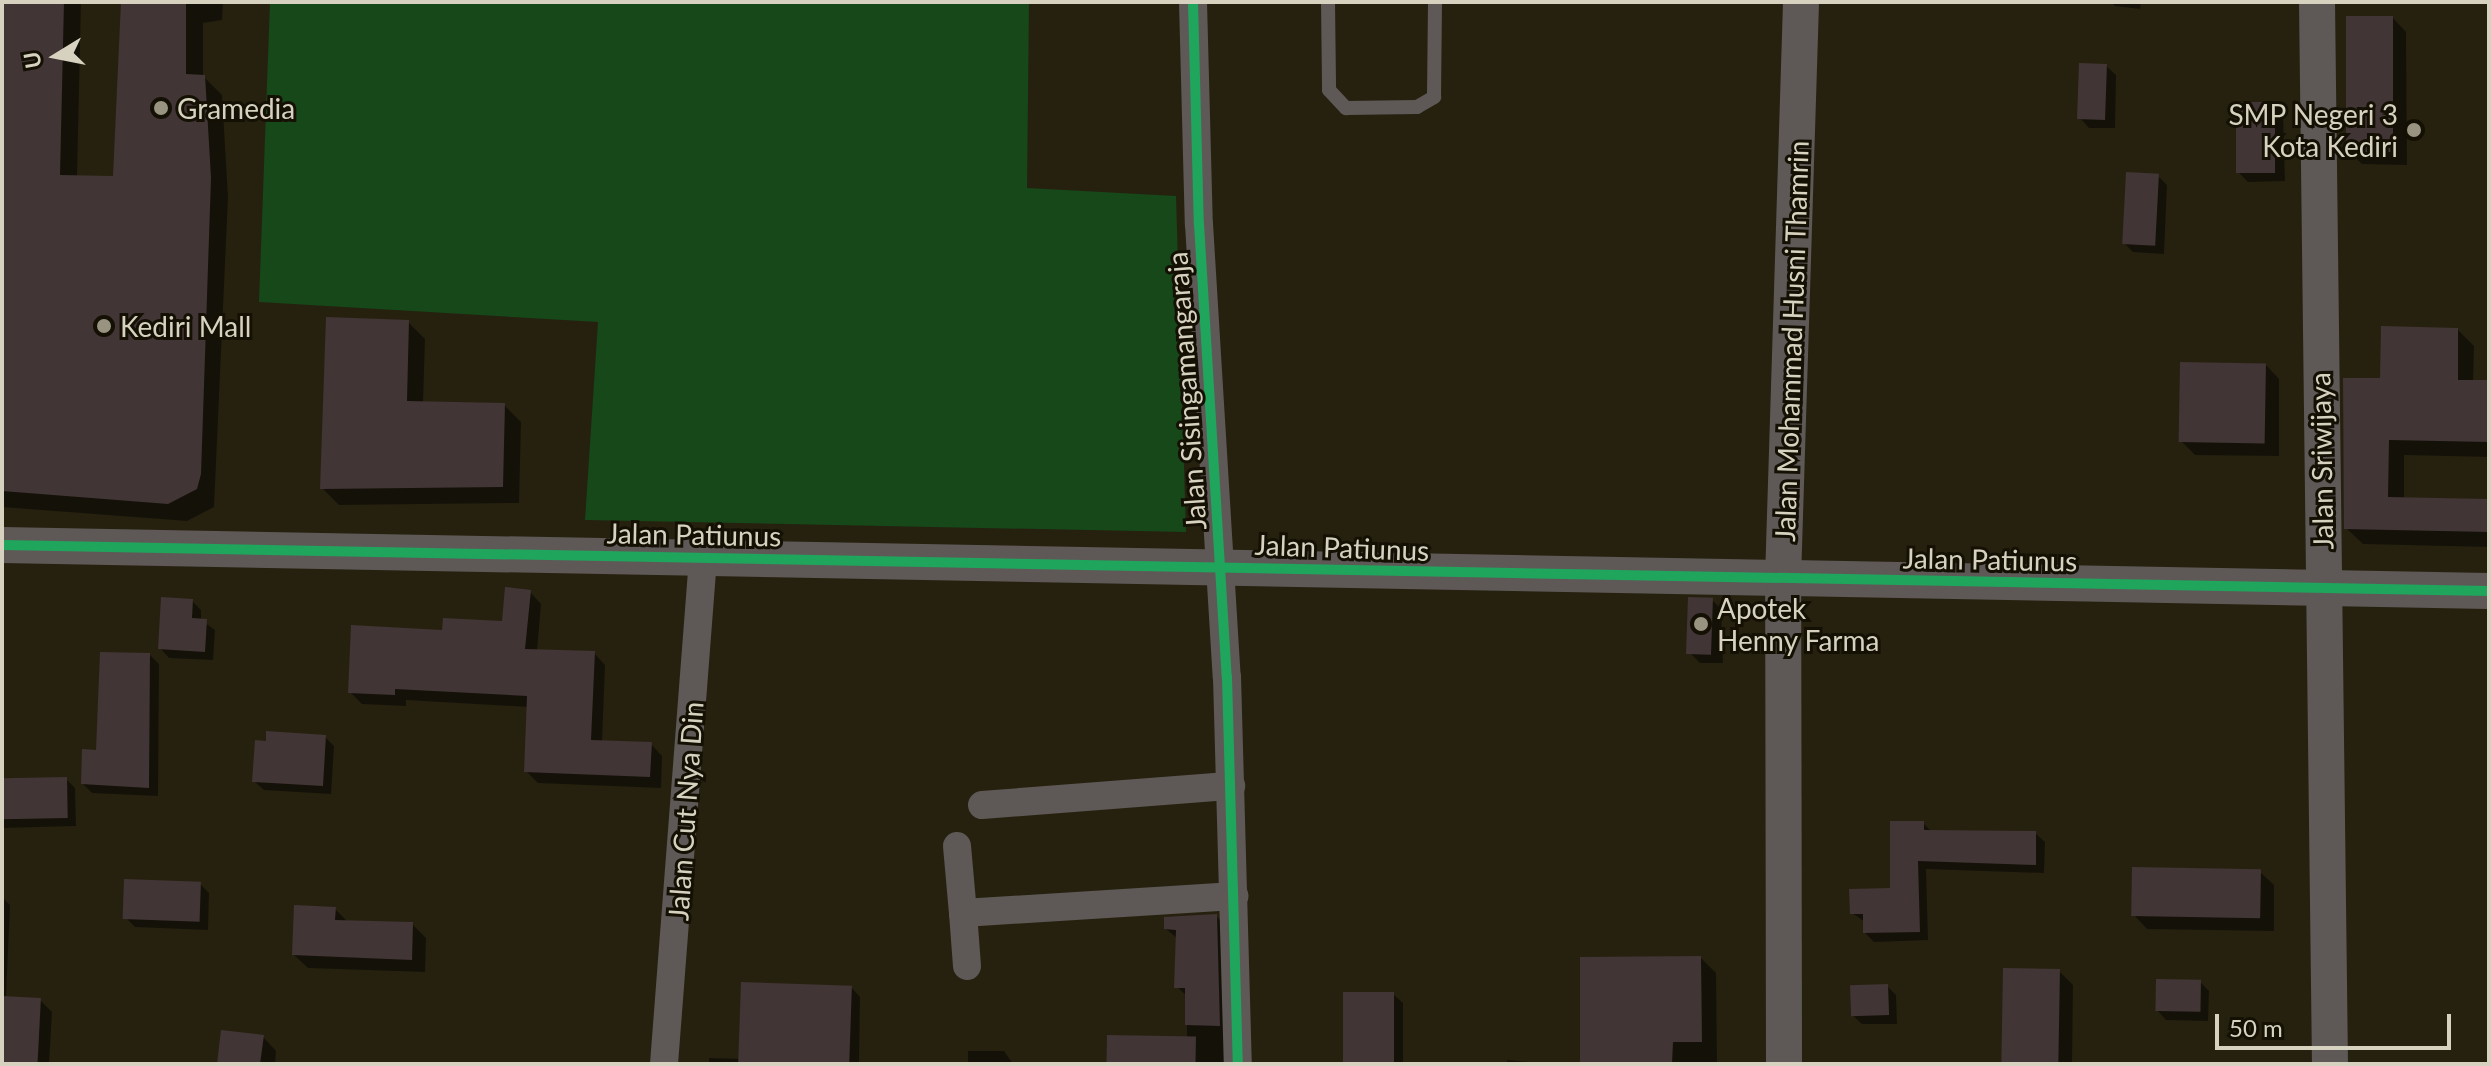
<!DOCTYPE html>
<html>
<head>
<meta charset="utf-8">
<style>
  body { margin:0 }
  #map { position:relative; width:2491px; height:1066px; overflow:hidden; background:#26210f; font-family:Lato,sans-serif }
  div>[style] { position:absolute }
  .green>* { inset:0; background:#16481a }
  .shadow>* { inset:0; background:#0007 }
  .building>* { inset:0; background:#423535; transform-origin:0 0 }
  .service>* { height:14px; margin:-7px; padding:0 7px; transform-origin:7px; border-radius:7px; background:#5e5957 }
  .minor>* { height:28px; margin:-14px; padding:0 14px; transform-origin:14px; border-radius:14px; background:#5e5957 }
  .tertiary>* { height:36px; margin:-18px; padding:0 18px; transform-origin:18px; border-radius:18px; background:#5e5957 }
  .cycleway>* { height:10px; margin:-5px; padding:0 5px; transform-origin:5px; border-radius:5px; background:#20a55d }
  .dots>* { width:22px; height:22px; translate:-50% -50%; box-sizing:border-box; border:4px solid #141004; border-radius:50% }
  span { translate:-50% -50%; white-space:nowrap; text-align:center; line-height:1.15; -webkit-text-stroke:6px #141004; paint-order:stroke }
  .poi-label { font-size:28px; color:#d7d2c0 }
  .left { translate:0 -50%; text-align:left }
  .right { translate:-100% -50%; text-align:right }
  .street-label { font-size:28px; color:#d7d2c0 }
  .frame { position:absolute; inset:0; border:4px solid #d7d2c0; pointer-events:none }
  .north { position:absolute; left:16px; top:16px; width:80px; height:80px; -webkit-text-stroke:6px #141004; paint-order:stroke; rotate:260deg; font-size:22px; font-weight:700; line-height:32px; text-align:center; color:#d7d2c0 }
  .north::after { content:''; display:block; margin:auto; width:28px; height:36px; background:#d7d2c0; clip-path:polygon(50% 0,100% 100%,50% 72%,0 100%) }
  .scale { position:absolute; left:2215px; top:1014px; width:236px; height:36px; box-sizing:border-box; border:4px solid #d7d2c0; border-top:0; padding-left:10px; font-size:24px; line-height:28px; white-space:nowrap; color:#d7d2c0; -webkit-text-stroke:6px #141004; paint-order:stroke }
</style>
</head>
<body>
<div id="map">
  <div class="green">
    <i style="clip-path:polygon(270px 2px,1029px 2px,1027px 188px,1176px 196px,1186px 532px,585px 520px,598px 322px,259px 302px)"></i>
  </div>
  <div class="shadow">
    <i style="clip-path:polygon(2px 2px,81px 2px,77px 177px,114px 178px,122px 2px,223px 2px,222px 20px,203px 23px,203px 76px,222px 95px,228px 197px,214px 507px,187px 521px,2px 507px)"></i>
    <i style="clip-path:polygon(2111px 2px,2141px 2px,2140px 9px,2115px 6px)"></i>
    <i style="clip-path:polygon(2393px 18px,2406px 32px,2407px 165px,2362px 164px,2348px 151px)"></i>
    <i style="clip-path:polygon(2106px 66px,2116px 75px,2115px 128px,2089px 128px,2080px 118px)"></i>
    <i style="clip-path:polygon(2274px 104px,2283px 113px,2285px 181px,2248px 182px,2239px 173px)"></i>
    <i style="clip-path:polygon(2158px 176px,2167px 185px,2164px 254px,2133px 252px,2124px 243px)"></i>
    <i style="clip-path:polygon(408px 322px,425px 339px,423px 403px,504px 405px,521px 422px,519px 503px,339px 505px,322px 488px)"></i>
    <i style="clip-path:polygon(2458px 330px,2474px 346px,2473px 382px,2489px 382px,2489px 457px,2404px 455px,2404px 499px,2489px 501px,2489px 547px,2363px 544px,2346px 528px,2382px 380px)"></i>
    <i style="clip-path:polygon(2266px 365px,2279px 379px,2279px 456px,2195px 455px,2181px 441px)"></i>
    <i style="clip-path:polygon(530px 592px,541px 604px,537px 651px,594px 653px,605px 665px,602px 743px,651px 744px,662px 756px,661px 788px,538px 783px,526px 771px,528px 707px,406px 700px,406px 706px,362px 704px,350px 692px,444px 632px,504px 624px)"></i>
    <i style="clip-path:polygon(1712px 600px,1721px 609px,1723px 663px,1700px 663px,1691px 654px)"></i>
    <i style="clip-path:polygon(192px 601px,201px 610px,201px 620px,215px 630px,213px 660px,169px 658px,160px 648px)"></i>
    <i style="clip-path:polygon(150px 655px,159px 664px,158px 796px,92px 793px,83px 784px)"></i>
    <i style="clip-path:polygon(325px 737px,334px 746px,331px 794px,264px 790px,254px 781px)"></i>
    <i style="clip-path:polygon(66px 779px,75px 788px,76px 826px,2px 828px,2px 781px)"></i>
    <i style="clip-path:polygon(1923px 823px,1932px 832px,2035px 833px,2045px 842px,2044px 873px,1926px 869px,1928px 940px,1874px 942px,1865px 933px,1865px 922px,1852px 913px,1892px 890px)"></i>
    <i style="clip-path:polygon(2260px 872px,2274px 885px,2274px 931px,2147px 929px,2134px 915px)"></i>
    <i style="clip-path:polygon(200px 884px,209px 893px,208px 930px,135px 927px,126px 918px)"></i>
    <i style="clip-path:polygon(2px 897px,10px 905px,6px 998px,40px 1000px,52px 1012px,49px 1064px,2px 1064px)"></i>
    <i style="clip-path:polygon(335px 909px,348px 922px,412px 924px,426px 938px,425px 972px,308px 968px,294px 955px)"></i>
    <i style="clip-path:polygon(1216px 916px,1225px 925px,1232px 1064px,1109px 1064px,1109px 1037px,1187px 1038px,1187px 996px,1177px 987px,1177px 938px,1166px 929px)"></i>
    <i style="clip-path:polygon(1701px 958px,1716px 973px,1717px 1064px,1582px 1064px)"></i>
    <i style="clip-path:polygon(2059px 971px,2073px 985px,2072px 1064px,2003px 1064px)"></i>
    <i style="clip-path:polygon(2200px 982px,2209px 991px,2208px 1021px,2166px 1020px,2157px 1010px)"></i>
    <i style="clip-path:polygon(1887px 986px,1896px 995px,1897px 1024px,1862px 1024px,1852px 1015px)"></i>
    <i style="clip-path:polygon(851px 987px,860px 997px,859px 1064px,709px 1064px,709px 1058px,742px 1059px)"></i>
    <i style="clip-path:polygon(1393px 994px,1403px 1003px,1403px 1064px,1347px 1064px)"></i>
    <i style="clip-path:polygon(263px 1037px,276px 1051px,275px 1064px,219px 1064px)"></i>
    <i style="clip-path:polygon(968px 1051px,1004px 1051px,1013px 1064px,968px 1064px)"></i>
    <i style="clip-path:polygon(1507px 1060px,1553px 1064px,1507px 1064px)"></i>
  </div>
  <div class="building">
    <i style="clip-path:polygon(2px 2px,64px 2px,60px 175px,113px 176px,121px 2px,186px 2px,186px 74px,205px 75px,211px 178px,201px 474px,197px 489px,168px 504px,2px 491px)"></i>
    <i style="left:2346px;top:16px;width:47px;height:136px"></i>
    <i style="left:2079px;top:63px;width:28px;height:56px;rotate:2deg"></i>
    <i style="left:2236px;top:102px;width:39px;height:71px"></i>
    <i style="left:2126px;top:172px;width:33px;height:72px;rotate:3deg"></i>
    <i style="clip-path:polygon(326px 317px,409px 320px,407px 401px,505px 403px,503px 487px,320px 489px)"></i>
    <i style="clip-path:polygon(2381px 326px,2458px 328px,2458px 380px,2489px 380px,2489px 442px,2389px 440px,2388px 497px,2489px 499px,2489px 532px,2344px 529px,2343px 378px,2380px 378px)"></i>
    <i style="left:2180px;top:362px;width:86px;height:80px;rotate:1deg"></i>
    <i style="clip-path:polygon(505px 587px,531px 590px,525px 649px,595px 651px,591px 740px,652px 742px,650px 777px,524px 772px,527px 696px,395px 689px,395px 695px,348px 693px,351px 625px,442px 630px,443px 618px,502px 621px)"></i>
    <i style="clip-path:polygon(161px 597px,193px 599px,192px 618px,207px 619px,205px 652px,158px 649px)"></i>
    <i style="left:1688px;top:597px;width:25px;height:57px;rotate:2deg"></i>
    <i style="clip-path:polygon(100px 652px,150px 653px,149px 788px,81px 784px,82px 749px,96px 750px)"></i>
    <i style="clip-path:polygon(266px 731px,326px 735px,323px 786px,252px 782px,255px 740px,266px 741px)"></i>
    <i style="left:67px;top:777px;width:41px;height:65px;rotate:89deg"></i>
    <i style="clip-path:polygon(1890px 821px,1924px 821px,1924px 830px,2036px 831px,2036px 865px,1918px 861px,1920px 932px,1863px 933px,1863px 914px,1850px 914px,1849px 889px,1890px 888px)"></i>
    <i style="left:2132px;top:867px;width:129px;height:49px;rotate:1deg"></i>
    <i style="left:124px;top:879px;width:77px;height:40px;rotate:2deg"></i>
    <i style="clip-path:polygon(294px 905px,336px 907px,335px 920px,413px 922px,412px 960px,292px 955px)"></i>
    <i style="clip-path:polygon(1217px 914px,1220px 1026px,1185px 1025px,1185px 988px,1174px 988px,1176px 930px,1164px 929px,1164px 917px)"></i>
    <i style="clip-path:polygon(1701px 956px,1702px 1042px,1673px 1042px,1672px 1064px,1580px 1064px,1580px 957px)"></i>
    <i style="left:2003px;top:968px;width:57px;height:96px;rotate:1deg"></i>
    <i style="left:2156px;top:979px;width:45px;height:32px;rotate:1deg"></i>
    <i style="left:741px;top:982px;width:111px;height:82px;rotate:2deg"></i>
    <i style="left:1888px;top:984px;width:31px;height:38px;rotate:88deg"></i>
    <i style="left:1343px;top:992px;width:51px;height:71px"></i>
    <i style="left:2px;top:996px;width:39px;height:68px;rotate:3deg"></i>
    <i style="clip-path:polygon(221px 1030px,264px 1035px,260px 1064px,217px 1064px)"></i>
    <i style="left:1107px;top:1035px;width:89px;height:27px;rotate:1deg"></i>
  </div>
  <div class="service">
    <i style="left:1328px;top:2px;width:88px;rotate:89.3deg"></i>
    <i style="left:1329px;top:90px;width:25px;rotate:47deg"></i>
    <i style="left:1346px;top:108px;width:71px;rotate:-0.8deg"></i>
    <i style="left:1417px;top:107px;width:20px;rotate:-30deg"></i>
    <i style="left:1434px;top:97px;width:95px;rotate:-89.4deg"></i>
  </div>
  <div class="minor">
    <i style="left:1193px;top:2px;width:222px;rotate:88.5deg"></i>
    <i style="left:1199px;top:224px;width:454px;rotate:86.5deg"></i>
    <i style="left:1227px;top:677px;width:387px;rotate:88.4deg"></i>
    <i style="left:982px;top:805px;width:250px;rotate:-4.4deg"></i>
    <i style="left:957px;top:846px;width:67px;rotate:84.9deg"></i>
    <i style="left:967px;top:966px;width:53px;rotate:-94.3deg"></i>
    <i style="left:963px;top:913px;width:272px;rotate:-3.6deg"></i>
    <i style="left:664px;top:1064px;width:508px;rotate:-85.59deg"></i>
  </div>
  <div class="tertiary">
    <i style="left:2317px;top:2px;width:1062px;rotate:89.3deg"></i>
    <i style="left:2px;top:545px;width:2487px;rotate:1.06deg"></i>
    <i style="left:1784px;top:1064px;width:485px;rotate:-90.1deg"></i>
    <i style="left:1783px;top:579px;width:577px;rotate:-88.21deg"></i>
  </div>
  <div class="cycleway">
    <i style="left:1193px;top:2px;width:222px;rotate:88.5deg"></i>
    <i style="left:1199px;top:224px;width:454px;rotate:86.5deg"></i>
    <i style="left:1227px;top:677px;width:387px;rotate:88.4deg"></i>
    <i style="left:2px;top:545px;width:2487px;rotate:1.06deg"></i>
  </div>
  <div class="dots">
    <i style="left:161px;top:108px;background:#999482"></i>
    <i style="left:2414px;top:130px;background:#999482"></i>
    <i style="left:104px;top:326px;background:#999482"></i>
    <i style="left:1701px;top:624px;background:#999482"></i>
  </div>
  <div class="poi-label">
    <span class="left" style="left:177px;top:108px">Gramedia</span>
    <span class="right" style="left:2398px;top:130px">SMP Negeri 3<br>Kota Kediri</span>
    <span class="left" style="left:120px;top:326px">Kediri Mall</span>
    <span class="left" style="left:1717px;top:624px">Apotek<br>Henny Farma</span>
  </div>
  <div class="street-label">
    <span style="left:1791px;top:341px;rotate:-88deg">Jalan Mohammad Husni Thamrin</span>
    <span style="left:1186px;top:391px;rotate:-94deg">Jalan Sisingamangaraja</span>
    <span style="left:2321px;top:461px;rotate:-91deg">Jalan Sriwijaya</span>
    <span style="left:694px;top:534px;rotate:1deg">Jalan Patiunus</span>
    <span style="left:1342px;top:547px;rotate:2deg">Jalan Patiunus</span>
    <span style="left:1990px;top:559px;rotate:1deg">Jalan Patiunus</span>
    <span style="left:685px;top:811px;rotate:-86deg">Jalan Cut Nya Din</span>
  </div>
  <div class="frame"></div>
  <div class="north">U</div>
  <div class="scale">50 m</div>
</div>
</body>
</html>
